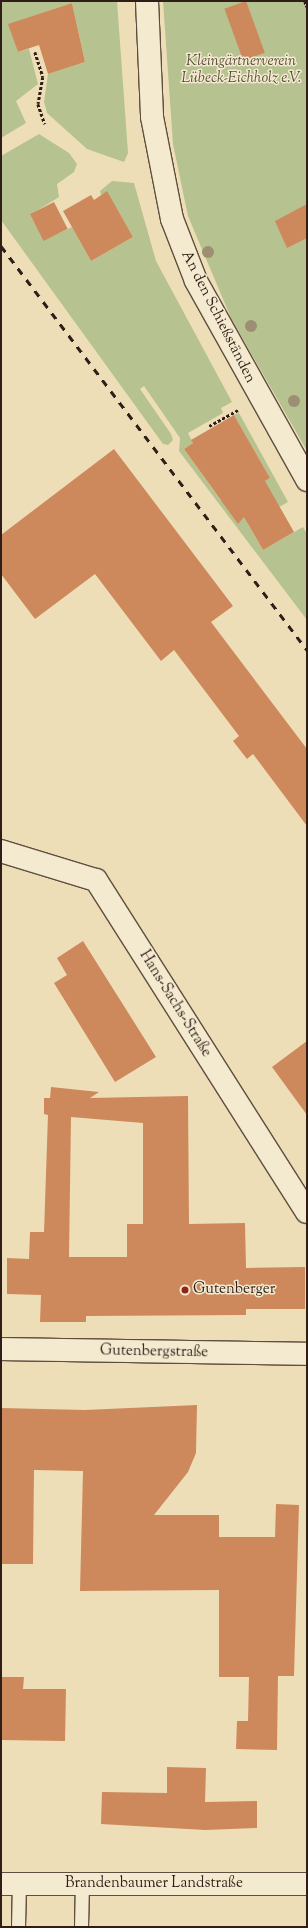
<!DOCTYPE html>
<html>
<head>
<meta charset="utf-8">
<style>
  body { margin:0 }
  #map { position:relative; width:308px; height:1928px; overflow:hidden; background:#eedeb7; font-family:"Sorts Mill Goudy",serif }
  div>[style] { position:absolute }
  .green>* { inset:0; background:#b6c290 }
  .building>* { inset:0; background:#cd895c; transform-origin:0 0 }
  .path>* { height:2.5px; margin-top:-1.25px; transform-origin:0; background:repeating-linear-gradient(90deg,#2f1e17 0 3px,transparent 0 5px) }
  .roads { filter:drop-shadow(1px 0 #5f4e3f) drop-shadow(-1px 0 #5f4e3f) drop-shadow(0 1px #5f4e3f) drop-shadow(0 -1px #5f4e3f) }
  .lane>* { height:13px; margin:-6.5px; padding:0 6.5px; transform-origin:6.5px; border-radius:6.5px; background:#f4ead0 }
  .street>* { height:22px; margin:-11px; padding:0 11px; transform-origin:11px; border-radius:11px; background:#f4ead0 }
  .secondary>* { height:22px; margin:-11px; padding:0 11px; transform-origin:11px; border-radius:11px; background:#f4ead0 }
  .rail>* { height:3px; margin-top:-1.5px; transform-origin:0; background:repeating-linear-gradient(90deg,#2f1e17 0 7px,transparent 0 14px) }
  .trees>* { width:12px; height:12px; margin:-6px; border-radius:50%; background:#9c8f73 }
  .dots>* { width:11px; height:11px; translate:-50% -50%; box-sizing:border-box; border:2px solid #f4ead0; border-radius:50% }
  span { translate:-50% -50%; white-space:nowrap; text-align:center; line-height:1.15; -webkit-text-stroke:3px #f4ead0; paint-order:stroke }
  .park-label { font-size:15px; color:#584f3b; font-style:italic }
  .street-label { font-size:15px; color:#2f1e17 }
  .poi-label { font-size:15px; color:#2f1e17 }
  .left { translate:0 -50%; text-align:left }
  .frame { position:absolute; inset:0; border:2px solid #2f1e17; pointer-events:none }
</style>
</head>
<body>
<div id="map">
  <div class="green">
    <i style="clip-path:polygon(1px 1px,117px 1px,128px 153px,124px 162px,87px 149px,47px 113px,44px 102px,48px 74px,85px 62px,72px 3px,9px 24px,18px 52px,29px 49px,38px 84px,16px 101px,26px 123px,1px 138px)"></i>
    <i style="clip-path:polygon(163px 1px,307px 1px,307px 451px,231px 318px,188px 216px,173px 144px)"></i>
    <i style="clip-path:polygon(39px 134px,69px 153px,77px 164px,74px 172px,57px 184px,59px 197px,30px 215px,44px 240px,72px 227px,91px 261px,133px 237px,107px 192px,101px 195px,100px 191px,112px 181px,134px 183px,156px 261px,232px 402px,221px 408px,223px 413px,188px 433px,193px 443px,184px 449px,221px 501px,228px 503px,270px 478px,234px 415px,239px 413px,288px 502px,248px 524px,263px 550px,303px 527px,307px 534px,307px 620px,179px 451px,180px 438px,144px 386px,140px 389px,171px 434px,173px 440px,168px 445px,163px 444px,1px 220px,1px 156px)"></i>
  </div>
  <div class="building">
    <i style="left:246px;top:1px;width:55px;height:23px;rotate:70deg"></i>
    <i style="clip-path:polygon(72px 3px,85px 62px,48px 74px,39px 45px,18px 52px,8px 24px)"></i>
    <i style="clip-path:polygon(107px 191px,133px 237px,91px 261px,63px 211px,91px 195px,94px 200px)"></i>
    <i style="left:54px;top:202px;width:30px;height:27px;rotate:63deg"></i>
    <i style="clip-path:polygon(307px 204px,307px 238px,287px 248px,275px 221px)"></i>
    <i style="clip-path:polygon(234px 415px,270px 478px,265px 481px,294px 532px,263px 550px,244px 517px,238px 524px,184px 449px,193px 443px,191px 440px)"></i>
    <i style="clip-path:polygon(114px 449px,233px 606px,211px 622px,307px 749px,307px 826px,253px 754px,247px 759px,233px 741px,239px 736px,174px 650px,161px 661px,95px 574px,35px 619px,1px 574px,1px 535px)"></i>
    <i style="clip-path:polygon(83px 941px,156px 1057px,115px 1082px,54px 983px,67px 975px,57px 958px)"></i>
    <i style="clip-path:polygon(307px 1041px,307px 1115px,272px 1067px)"></i>
    <i style="clip-path:polygon(evenodd,51px 1087px,99px 1092px,90px 1098px,188px 1096px,189px 1224px,245px 1223px,246px 1268px,305px 1267px,305px 1309px,246px 1309px,246px 1315px,86px 1316px,86px 1322px,40px 1322px,41px 1295px,7px 1294px,7px 1258px,29px 1259px,30px 1232px,44px 1232px,48px 1115px,44px 1114px,44px 1098px,50px 1098px,51px 1087px,71px 1117px,143px 1123px,143px 1224px,127px 1224px,127px 1257px,69px 1257px,71px 1117px)"></i>
    <i style="clip-path:polygon(197px 1405px,196px 1453px,188px 1472px,154px 1515px,219px 1515px,219px 1537px,275px 1537px,276px 1504px,299px 1505px,294px 1676px,278px 1676px,277px 1750px,236px 1749px,237px 1721px,248px 1721px,249px 1677px,219px 1677px,219px 1590px,80px 1591px,83px 1471px,34px 1470px,33px 1564px,1px 1564px,1px 1408px,85px 1410px)"></i>
    <i style="clip-path:polygon(1px 1677px,24px 1677px,23px 1689px,66px 1689px,65px 1741px,1px 1740px)"></i>
    <i style="clip-path:polygon(167px 1767px,206px 1768px,205px 1802px,257px 1801px,257px 1828px,205px 1830px,101px 1824px,102px 1792px,167px 1793px)"></i>
  </div>
  <div class="path">
    <i style="left:305px;top:1px;width:6px;rotate:72deg"></i>
    <i style="left:35px;top:52px;width:26px;rotate:72deg"></i>
    <i style="left:43px;top:77px;width:27px;rotate:100deg"></i>
    <i style="left:38px;top:104px;width:21px;rotate:71deg"></i>
    <i style="left:209px;top:426px;width:33px;rotate:-29deg"></i>
  </div>
  <div class="roads">
    <div class="lane">
      <i style="left:18px;top:1927px;width:43px;rotate:-88.7deg"></i>
      <i style="left:81px;top:1927px;width:43px;rotate:-88.7deg"></i>
    </div>
    <div class="street">
      <i style="left:1px;top:851px;width:99px;rotate:17deg"></i>
      <i style="left:96px;top:880px;width:393px;rotate:57.6deg"></i>
      <i style="left:1px;top:1349px;width:306px;rotate:0.9deg"></i>
      <i style="left:1px;top:1884px;width:306px"></i>
    </div>
    <div class="secondary">
      <i style="left:147px;top:1px;width:116px;rotate:87.5deg"></i>
      <i style="left:152px;top:117px;width:104px;rotate:78.9deg"></i>
      <i style="left:172px;top:219px;width:66px;rotate:68.8deg"></i>
      <i style="left:196px;top:281px;width:228px;rotate:60.8deg"></i>
    </div>
  </div>
  <div class="rail">
    <i style="left:1px;top:246px;width:507px;rotate:52.86deg"></i>
  </div>
  <div class="trees">
    <i style="left:208px;top:252px"></i>
    <i style="left:251px;top:326px"></i>
    <i style="left:294px;top:401px"></i>
  </div>
  <div class="dots">
    <i style="left:185px;top:1290px;background:#8f2418"></i>
  </div>
  <div class="park-label">
    <span style="left:241px;top:70px">Kleingärtnerverein<br>Lübeck-Eichholz e.V.</span>
  </div>
  <div class="street-label">
    <span style="left:218px;top:317px;rotate:63deg">An den Schießständen</span>
    <span style="left:175px;top:1004px;rotate:58deg">Hans-Sachs-Straße</span>
    <span style="left:154px;top:1352px;rotate:1deg">Gutenbergstraße</span>
    <span style="left:154px;top:1884px">Brandenbaumer Landstraße</span>
  </div>
  <div class="poi-label">
    <span class="left" style="left:193px;top:1290px">Gutenberger</span>
  </div>
  <div class="frame"></div>
</div>
</body>
</html>
